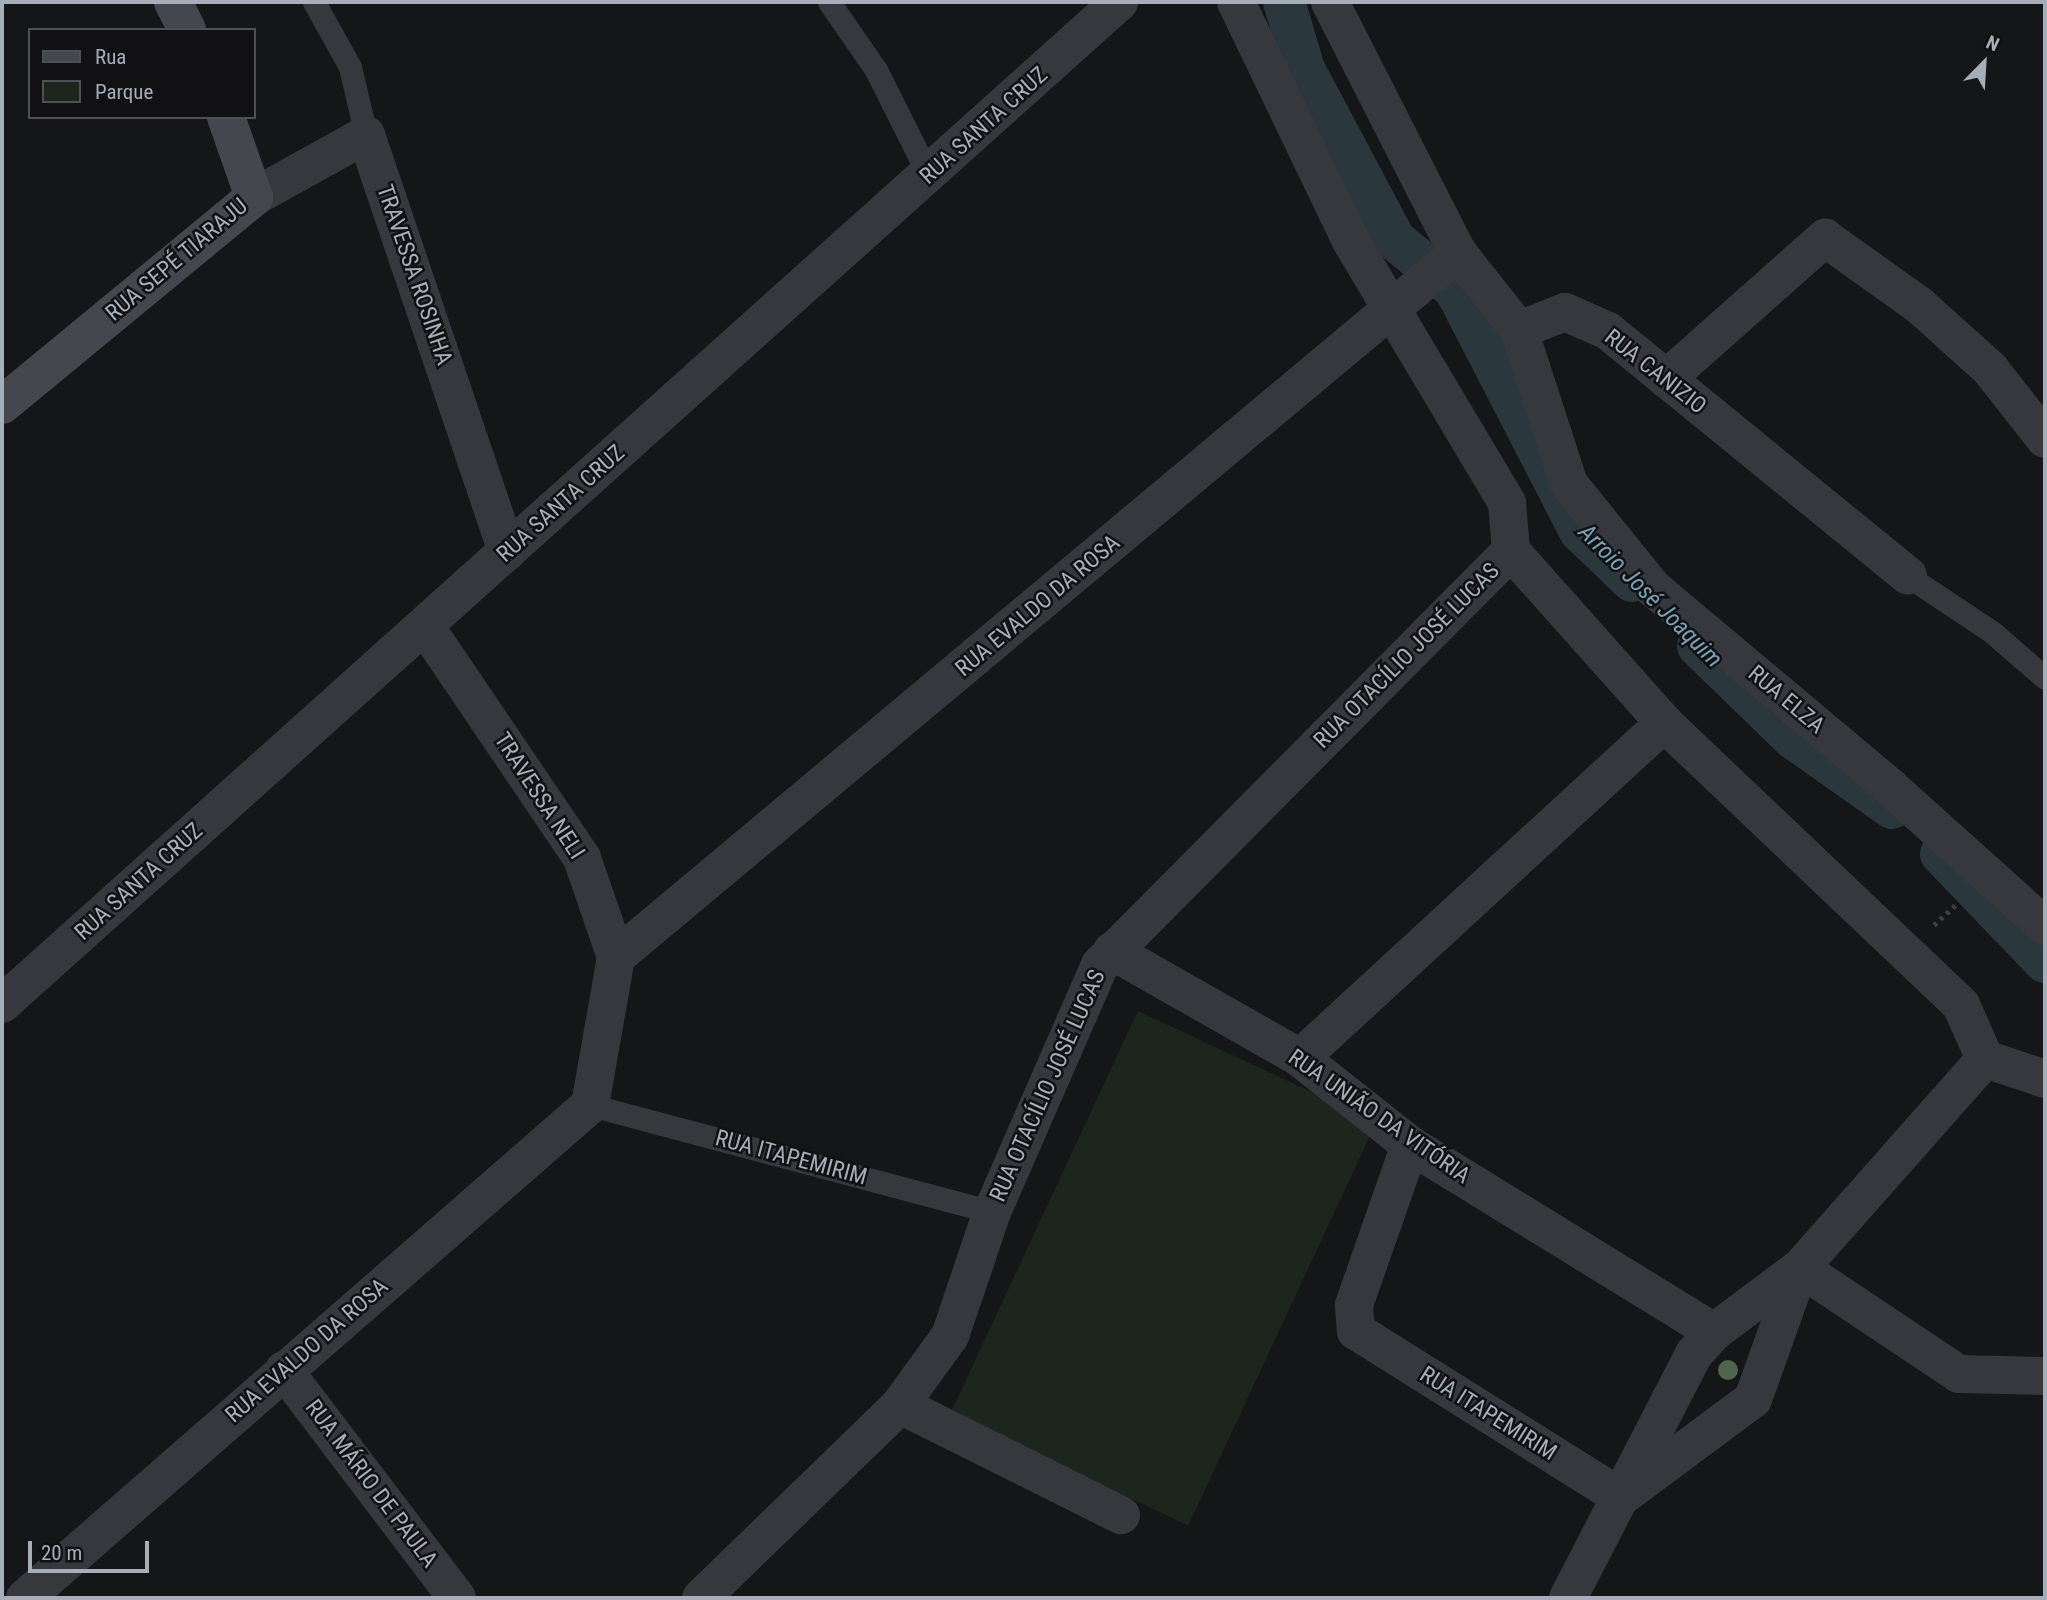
<!DOCTYPE html>
<html>
<head>
<meta charset="utf-8">
<style>
  body { margin:0 }
  #map { position:relative; width:2047px; height:1600px; overflow:hidden; background:#151618; font-family:"Roboto Condensed",sans-serif }
  div>[style] { position:absolute }
  .green>* { inset:0; background:#1d261d; transform-origin:0 0 }
  .canal>* { height:42px; margin:-21px; padding:0 21px; transform-origin:21px; border-radius:21px; background:#2a373d }
  .path>* { height:4.5px; margin-top:-2.25px; transform-origin:0; background:repeating-linear-gradient(90deg,#3c3f44 0 3.5px,transparent 0 8.5px) }
  .lane>* { height:23px; margin:-11.5px; padding:0 11.5px; transform-origin:11.5px; border-radius:11.5px; background:#36383d }
  .street>* { height:38px; margin:-19px; padding:0 19px; transform-origin:19px; border-radius:19px; background:#36383d }
  .secondary>* { height:38px; margin:-19px; padding:0 19px; transform-origin:19px; border-radius:19px; background:#44474d }
  .trees>* { width:20px; height:20px; margin:-10px; border-radius:50%; background:#4f654e }
  span { translate:-50% -50%; white-space:nowrap; text-align:center; line-height:1.15; -webkit-text-stroke:5px #111113; paint-order:stroke }
  .street-label { font-size:23px; color:#a6aeb9 }
  .water-label { font-size:24px; color:#7aa2b7; font-style:italic }
  .frame { position:absolute; inset:0; border:4px solid #a6aeb9; pointer-events:none }
  .legend { position:absolute; left:28px; top:28px; width:228px; height:91px; box-sizing:border-box; background:#111113; border:2px solid #4d5055; margin:0; padding:9px 12px; list-style:none; font-size:21px; color:#a6aeb9 }
  .legend li { display:flex; align-items:center; gap:14px; height:35px }
  .legend b { width:35px; border:2px solid #4d5055 }
  .north { position:absolute; left:1949px; top:28px; width:70px; height:70px; -webkit-text-stroke:5px #111113; paint-order:stroke; rotate:24deg; font-size:19px; font-weight:700; line-height:28px; text-align:center; color:#a6aeb9 }
  .north::after { content:''; display:block; margin:auto; width:24px; height:32px; background:#a6aeb9; clip-path:polygon(50% 0,100% 100%,50% 72%,0 100%) }
  .scale { position:absolute; left:28px; top:1541px; width:121px; height:32px; box-sizing:border-box; border:4px solid #a6aeb9; border-top:0; padding-left:9px; font-size:21px; line-height:24px; white-space:nowrap; color:#a6aeb9; -webkit-text-stroke:5px #111113; paint-order:stroke }
</style>
</head>
<body>
<div id="map">
  <div class="green">
    <i style="left:1138px;top:1011px;width:263px;height:445px;rotate:25deg"></i>
  </div>
  <div class="canal">
    <i style="left:1284px;top:2px;width:70px;rotate:73.4deg"></i>
    <i style="left:1304px;top:69px;width:194px;rotate:62deg"></i>
    <i style="left:1395px;top:240px;width:77px;rotate:39.2deg"></i>
    <i style="left:1455px;top:289px;width:272px;rotate:62.7deg"></i>
    <i style="left:1580px;top:531px;width:72px;rotate:43.9deg"></i>
    <i style="left:1698px;top:646px;width:132px;rotate:44.1deg"></i>
    <i style="left:1793px;top:738px;width:121px;rotate:35.3deg"></i>
    <i style="left:1941px;top:854px;width:150px;rotate:46.1deg"></i>
  </div>
  <div class="path">
    <i style="left:1934px;top:925px;width:33px;rotate:-43deg"></i>
  </div>
  <div class="lane">
    <i style="left:314px;top:2px;width:74px;rotate:61deg"></i>
    <i style="left:350px;top:67px;width:70px;rotate:76.8deg"></i>
    <i style="left:829px;top:2px;width:83px;rotate:55.3deg"></i>
    <i style="left:876px;top:70px;width:119px;rotate:63.4deg"></i>
    <i style="left:1908px;top:576px;width:101px;rotate:33.7deg"></i>
    <i style="left:1992px;top:632px;width:70px;rotate:41deg"></i>
    <i style="left:590px;top:1105px;width:416px;rotate:14.9deg"></i>
  </div>
  <div class="street">
    <i style="left:1236px;top:2px;width:265px;rotate:64.3deg"></i>
    <i style="left:1351px;top:241px;width:305px;rotate:59.2deg"></i>
    <i style="left:1507px;top:503px;width:48px;rotate:85.2deg"></i>
    <i style="left:1330px;top:2px;width:282px;rotate:63deg"></i>
    <i style="left:1458px;top:253px;width:98px;rotate:51.6deg"></i>
    <i style="left:1519px;top:330px;width:162px;rotate:72deg"></i>
    <i style="left:1569px;top:484px;width:134px;rotate:51.1deg"></i>
    <i style="left:1653px;top:588px;width:311px;rotate:40deg"></i>
    <i style="left:1891px;top:788px;width:207px;rotate:41.9deg"></i>
    <i style="left:254px;top:197px;width:128px;rotate:-29deg"></i>
    <i style="left:366px;top:135px;width:440px;rotate:71.3deg"></i>
    <i style="left:1519px;top:330px;width:49px;rotate:-21.4deg"></i>
    <i style="left:1565px;top:312px;width:47px;rotate:23.8deg"></i>
    <i style="left:1608px;top:331px;width:387px;rotate:39.2deg"></i>
    <i style="left:1666px;top:379px;width:213px;rotate:-41.6deg"></i>
    <i style="left:1825px;top:238px;width:115px;rotate:35.5deg"></i>
    <i style="left:1919px;top:305px;width:96px;rotate:42deg"></i>
    <i style="left:1990px;top:369px;width:89px;rotate:51.8deg"></i>
    <i style="left:1511px;top:551px;width:230px;rotate:48.3deg"></i>
    <i style="left:1664px;top:723px;width:410px;rotate:43.5deg"></i>
    <i style="left:1961px;top:1005px;width:59px;rotate:66deg"></i>
    <i style="left:1112px;top:951px;width:216px;rotate:29.6deg"></i>
    <i style="left:1300px;top:1058px;width:140px;rotate:38.3deg"></i>
    <i style="left:1410px;top:1145px;width:357px;rotate:31.6deg"></i>
    <i style="left:616px;top:957px;width:1098px;rotate:-39.9deg"></i>
    <i style="left:2px;top:1004px;width:1501px;rotate:-41.89deg"></i>
    <i style="left:1300px;top:1058px;width:495px;rotate:-42.6deg"></i>
    <i style="left:1985px;top:1059px;width:63px;rotate:18.4deg"></i>
    <i style="left:1410px;top:1145px;width:170px;rotate:109.3deg"></i>
    <i style="left:1354px;top:1305px;width:26px;rotate:86deg"></i>
    <i style="left:1356px;top:1331px;width:313px;rotate:32.1deg"></i>
    <i style="left:1800px;top:1268px;width:191px;rotate:33.7deg"></i>
    <i style="left:1959px;top:1374px;width:86px;rotate:1.3deg"></i>
    <i style="left:284px;top:1370px;width:286px;rotate:52.8deg"></i>
    <i style="left:900px;top:1405px;width:247px;rotate:26.5deg"></i>
    <i style="left:1628px;top:1492px;width:156px;rotate:-36.6deg"></i>
    <i style="left:1753px;top:1399px;width:139px;rotate:-70.3deg"></i>
    <i style="left:25px;top:1598px;width:750px;rotate:-41.11deg"></i>
    <i style="left:590px;top:1105px;width:150px;rotate:-80deg"></i>
    <i style="left:616px;top:957px;width:105px;rotate:-109deg"></i>
    <i style="left:582px;top:858px;width:280px;rotate:-124.1deg"></i>
    <i style="left:701px;top:1598px;width:277px;rotate:-44.1deg"></i>
    <i style="left:900px;top:1405px;width:85px;rotate:-54.1deg"></i>
    <i style="left:950px;top:1336px;width:131px;rotate:-71.3deg"></i>
    <i style="left:992px;top:1212px;width:270px;rotate:-66.4deg"></i>
    <i style="left:1100px;top:965px;width:583px;rotate:-45.21deg"></i>
    <i style="left:1568px;top:1598px;width:275px;rotate:-62.7deg"></i>
    <i style="left:1694px;top:1354px;width:30px;rotate:-48deg"></i>
    <i style="left:1714px;top:1332px;width:107px;rotate:-36.7deg"></i>
    <i style="left:1800px;top:1268px;width:279px;rotate:-48.5deg"></i>
  </div>
  <div class="secondary">
    <i style="left:173px;top:2px;width:31px;rotate:63deg"></i>
    <i style="left:2px;top:405px;width:327px;rotate:-39.5deg"></i>
    <i style="left:254px;top:197px;width:85px;rotate:-109.3deg"></i>
  </div>
  <div class="trees">
    <i style="left:1728px;top:1370px"></i>
  </div>
  <div class="street-label">
    <span style="left:984px;top:126px;rotate:-42deg">RUA SANTA CRUZ</span>
    <span style="left:177px;top:260px;rotate:-40deg">RUA SEPÉ TIARAJU</span>
    <span style="left:414px;top:275px;rotate:71deg">TRAVESSA ROSINHA</span>
    <span style="left:1655px;top:372px;rotate:38deg">RUA CANIZIO</span>
    <span style="left:561px;top:504px;rotate:-42deg">RUA SANTA CRUZ</span>
    <span style="left:1038px;top:606px;rotate:-40deg">RUA EVALDO DA ROSA</span>
    <span style="left:1407px;top:656px;rotate:-45deg">RUA OTACÍLIO JOSÉ LUCAS</span>
    <span style="left:1786px;top:700px;rotate:40deg">RUA ELZA</span>
    <span style="left:539px;top:796px;rotate:57deg">TRAVESSA NELI</span>
    <span style="left:139px;top:882px;rotate:-42deg">RUA SANTA CRUZ</span>
    <span style="left:1048px;top:1086px;rotate:-66deg">RUA OTACÍLIO JOSÉ LUCAS</span>
    <span style="left:1379px;top:1117px;rotate:35deg">RUA UNIÃO DA VITÓRIA</span>
    <span style="left:791px;top:1158px;rotate:15deg">RUA ITAPEMIRIM</span>
    <span style="left:307px;top:1351px;rotate:-41deg">RUA EVALDO DA ROSA</span>
    <span style="left:1488px;top:1414px;rotate:32deg">RUA ITAPEMIRIM</span>
    <span style="left:371px;top:1484px;rotate:53deg">RUA MÁRIO DE PAULA</span>
  </div>
  <div class="water-label">
    <span style="left:1650px;top:596px;rotate:45deg">Arroio José Joaquim</span>
  </div>
  <div class="frame"></div>
  <ul class="legend">
  <li><b style="height:9px;background:#44474d"></b>Rua</li>
  <li><b style="height:19px;background:#1d261d"></b>Parque</li>
  </ul>
  <div class="north">N</div>
  <div class="scale">20 m</div>
</div>
</body>
</html>
